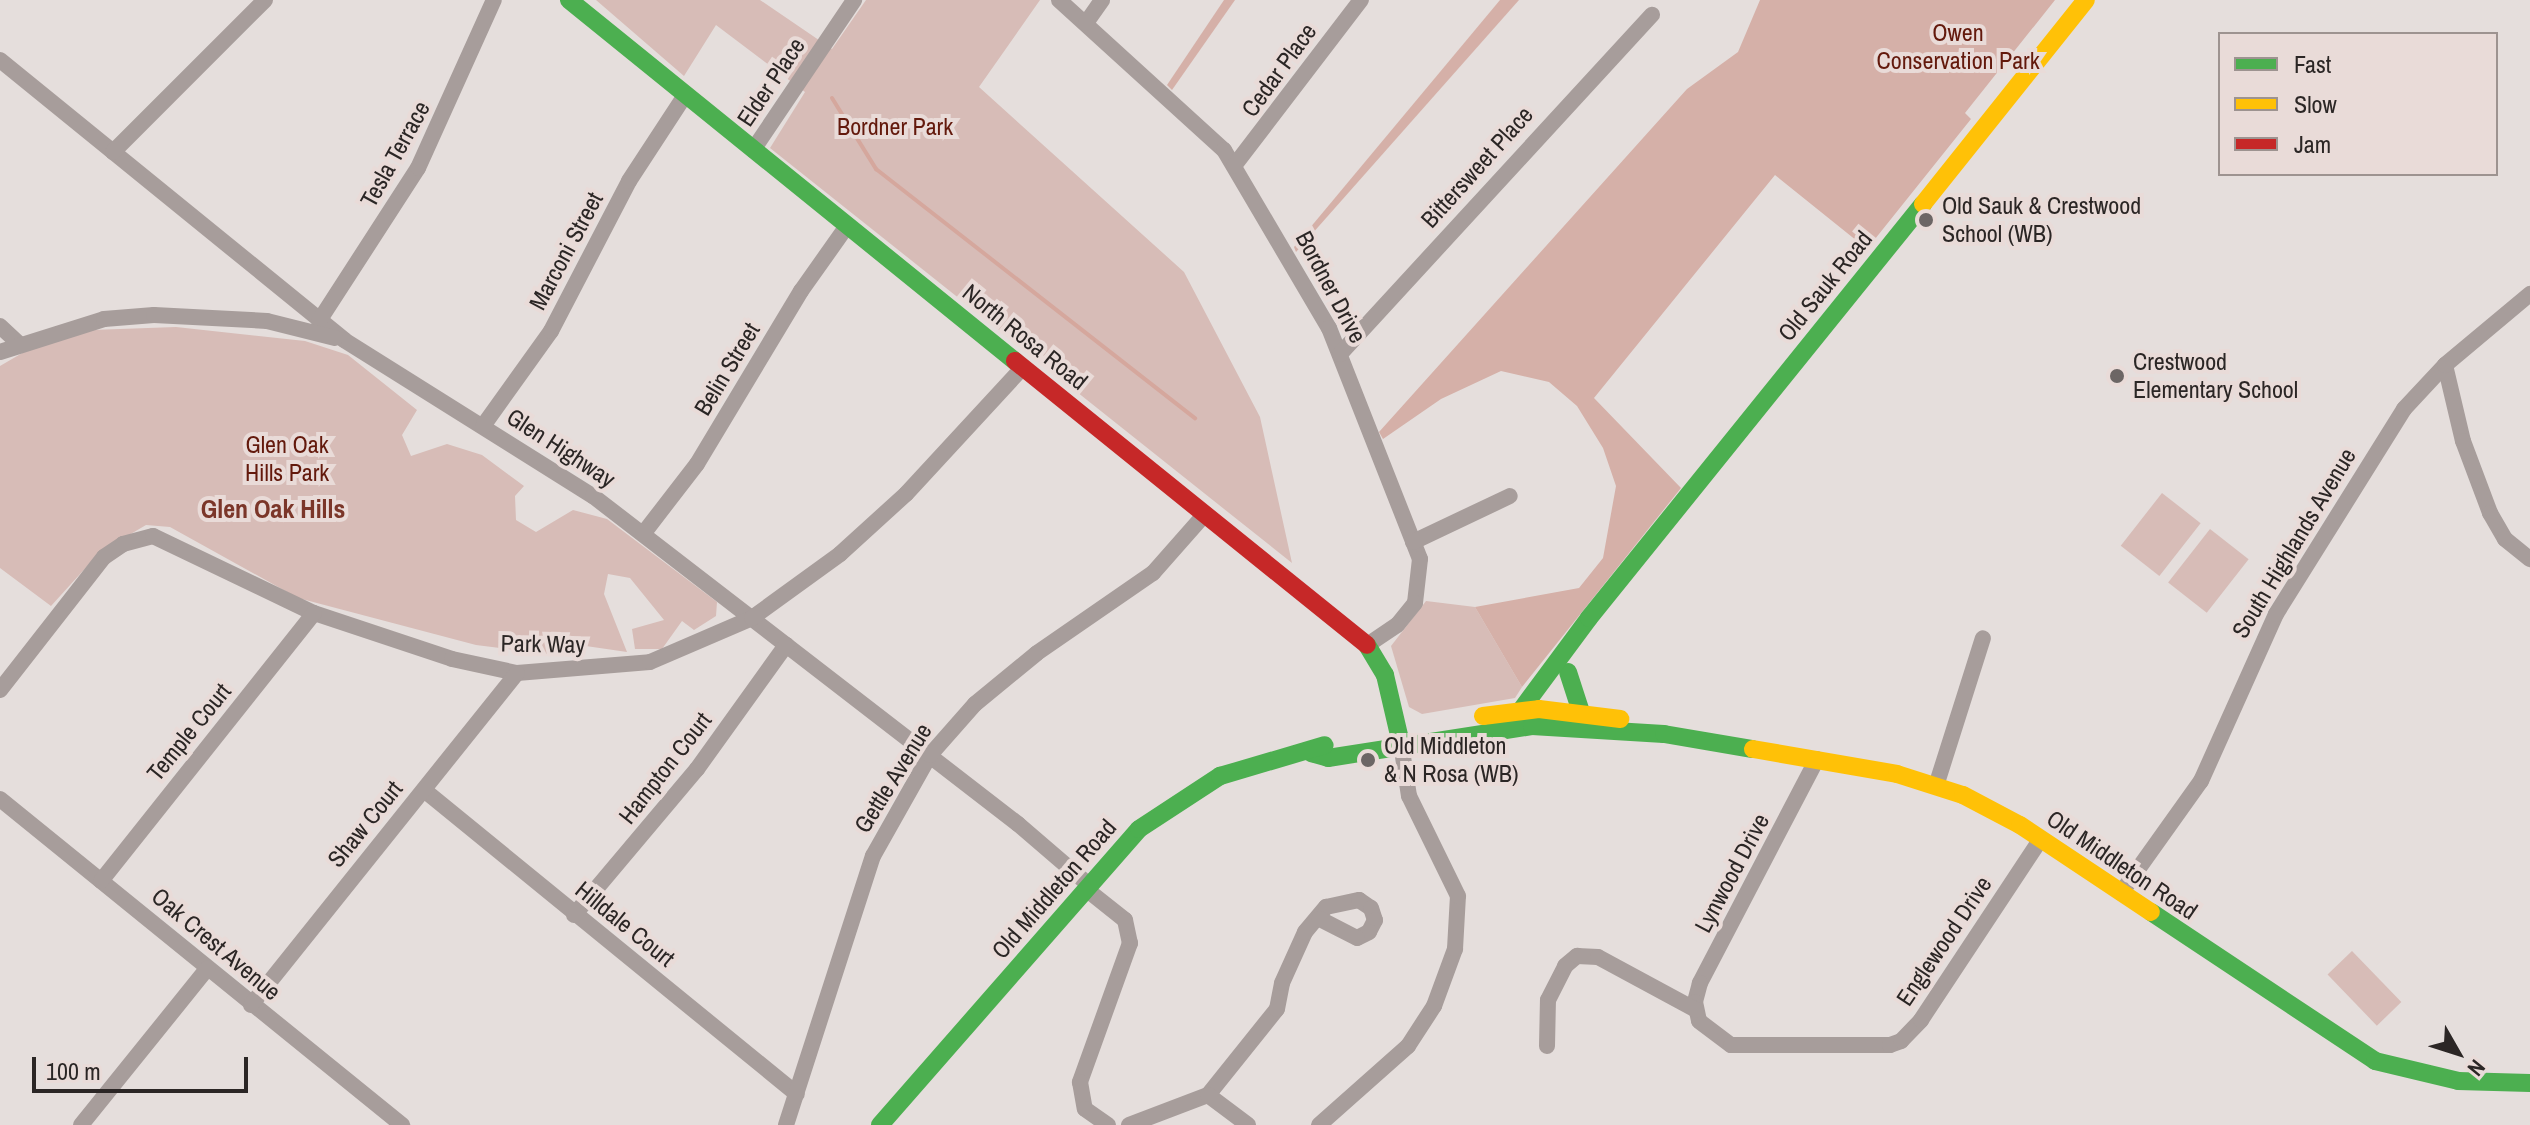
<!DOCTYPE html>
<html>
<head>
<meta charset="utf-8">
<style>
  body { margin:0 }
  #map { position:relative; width:2530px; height:1125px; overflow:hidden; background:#e5dedc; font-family:"Archivo Narrow",sans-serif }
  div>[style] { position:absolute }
  .green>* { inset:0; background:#d7bcb7; transform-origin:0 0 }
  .forest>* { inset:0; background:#d5b0a8 }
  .stream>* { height:4px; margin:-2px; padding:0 2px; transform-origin:2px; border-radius:2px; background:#d5a79d }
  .street>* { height:16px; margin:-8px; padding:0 8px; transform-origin:8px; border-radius:8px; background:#a79d9b }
  .fast>* { height:18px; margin:-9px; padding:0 9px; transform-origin:9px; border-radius:9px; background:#4caf50 }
  .slow>* { height:18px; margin:-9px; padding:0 9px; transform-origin:9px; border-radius:9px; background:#ffc107 }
  .jam>* { height:18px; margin:-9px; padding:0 9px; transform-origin:9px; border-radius:9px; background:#c62828 }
  .dots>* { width:22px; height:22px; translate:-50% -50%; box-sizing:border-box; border:4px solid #e9dbd8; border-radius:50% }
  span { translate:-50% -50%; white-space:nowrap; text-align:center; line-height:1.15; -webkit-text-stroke:8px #e9dbd8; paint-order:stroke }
  .park-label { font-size:24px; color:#63190c }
  .street-label { font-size:24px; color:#2b2625 }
  .poi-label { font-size:24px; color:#2b2625 }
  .left { translate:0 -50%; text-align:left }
  .neighbourhood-label { font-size:26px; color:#7b3629; font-weight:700 }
  .legend { position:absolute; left:2218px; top:32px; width:280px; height:144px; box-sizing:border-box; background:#e9dbd8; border:2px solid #9d9390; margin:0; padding:10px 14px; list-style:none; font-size:24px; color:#2b2625 }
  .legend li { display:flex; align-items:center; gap:16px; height:40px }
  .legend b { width:40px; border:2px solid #9d9390 }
  .north { position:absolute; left:2418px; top:1013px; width:80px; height:80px; -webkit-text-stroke:6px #e9dbd8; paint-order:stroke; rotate:129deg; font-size:22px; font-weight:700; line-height:32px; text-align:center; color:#2b2625 }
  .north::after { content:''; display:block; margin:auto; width:28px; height:36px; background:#2b2625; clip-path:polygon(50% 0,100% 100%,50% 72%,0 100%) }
  .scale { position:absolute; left:32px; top:1057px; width:216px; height:36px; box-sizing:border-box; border:4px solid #2b2625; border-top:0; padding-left:10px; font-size:24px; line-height:28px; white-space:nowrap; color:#2b2625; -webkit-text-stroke:6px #e9dbd8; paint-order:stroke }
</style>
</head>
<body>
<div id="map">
  <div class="green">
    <i style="clip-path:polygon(596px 0,760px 0,832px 49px,866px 0,1040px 0,979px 87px,1184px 272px,1260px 417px,1292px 563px,770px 148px,805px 92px,716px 25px,684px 76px)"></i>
    <i style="clip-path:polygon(176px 327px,305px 341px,348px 355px,417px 410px,402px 435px,411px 456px,447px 444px,482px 455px,524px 486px,515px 496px,516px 520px,536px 532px,573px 510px,607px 519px,717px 602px,716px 616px,694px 630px,682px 621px,662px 649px,635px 649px,632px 629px,664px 620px,630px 578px,608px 574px,604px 594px,627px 652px,579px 645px,546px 654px,476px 645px,298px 598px,170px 527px,146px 525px,100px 552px,51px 606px,0 568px,0 366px,24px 352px,92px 330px)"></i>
    <i style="left:2162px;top:493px;width:49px;height:67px;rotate:38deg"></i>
    <i style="left:2210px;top:529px;width:49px;height:68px;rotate:38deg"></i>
    <i style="clip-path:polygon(1426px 601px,1475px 607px,1522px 687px,1515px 698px,1422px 714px,1409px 707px,1391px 646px)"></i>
    <i style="left:2352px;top:951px;width:71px;height:34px;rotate:46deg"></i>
  </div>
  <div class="forest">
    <i style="clip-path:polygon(1224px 0,1235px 0,1172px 90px,1167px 85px)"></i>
    <i style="clip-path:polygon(1500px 0,1519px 0,1296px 252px,1294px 247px)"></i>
    <i style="clip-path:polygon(1760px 0,2055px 0,1965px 113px,1971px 119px,1867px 249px,1775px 175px,1594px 398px,1681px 488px,1522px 687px,1475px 607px,1579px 588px,1603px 558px,1616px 486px,1603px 448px,1577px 406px,1549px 382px,1501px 371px,1441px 399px,1383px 439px,1379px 432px,1687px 89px,1738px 52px)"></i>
  </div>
  <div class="stream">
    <i style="left:832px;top:98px;width:84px;rotate:58.2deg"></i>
    <i style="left:876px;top:169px;width:405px;rotate:38deg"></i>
  </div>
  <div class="street">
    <i style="left:1059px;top:0;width:223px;rotate:42.3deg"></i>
    <i style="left:1224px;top:150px;width:207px;rotate:59.5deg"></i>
    <i style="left:1329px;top:328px;width:248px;rotate:68.5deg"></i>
    <i style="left:1420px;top:559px;width:44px;rotate:96.5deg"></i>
    <i style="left:1415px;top:603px;width:28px;rotate:129deg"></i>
    <i style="left:1397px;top:625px;width:36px;rotate:146deg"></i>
    <i style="left:1086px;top:23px;width:28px;rotate:-55deg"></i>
    <i style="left:0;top:60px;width:444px;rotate:39.1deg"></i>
    <i style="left:344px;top:340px;width:294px;rotate:32.1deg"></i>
    <i style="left:593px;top:496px;width:537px;rotate:37.66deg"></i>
    <i style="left:1018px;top:824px;width:94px;rotate:40.7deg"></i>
    <i style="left:753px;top:150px;width:181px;rotate:-56deg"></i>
    <i style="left:113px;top:152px;width:215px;rotate:-45deg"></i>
    <i style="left:1234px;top:166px;width:209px;rotate:-52.6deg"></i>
    <i style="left:319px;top:321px;width:182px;rotate:-57.1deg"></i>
    <i style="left:418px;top:168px;width:184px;rotate:-65.7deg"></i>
    <i style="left:0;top:326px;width:26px;rotate:43deg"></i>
    <i style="left:0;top:352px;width:109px;rotate:-17.6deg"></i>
    <i style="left:104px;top:319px;width:50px;rotate:-4.6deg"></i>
    <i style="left:154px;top:315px;width:113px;rotate:3deg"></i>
    <i style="left:267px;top:321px;width:70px;rotate:14deg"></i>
    <i style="left:1340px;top:354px;width:461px;rotate:-47.4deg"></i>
    <i style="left:2445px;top:365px;width:78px;rotate:76.7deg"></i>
    <i style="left:2463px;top:441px;width:77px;rotate:69.4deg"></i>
    <i style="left:2490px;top:513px;width:30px;rotate:60deg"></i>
    <i style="left:2505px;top:539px;width:32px;rotate:39deg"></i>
    <i style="left:483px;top:426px;width:117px;rotate:-54.4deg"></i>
    <i style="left:551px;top:331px;width:169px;rotate:-62.5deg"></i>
    <i style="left:629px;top:181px;width:104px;rotate:-56.8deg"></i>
    <i style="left:643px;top:534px;width:88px;rotate:-52.4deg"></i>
    <i style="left:697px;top:464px;width:202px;rotate:-59deg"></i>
    <i style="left:801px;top:291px;width:80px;rotate:-54.7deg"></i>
    <i style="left:1413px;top:542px;width:107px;rotate:-25.4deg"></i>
    <i style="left:0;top:690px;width:169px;rotate:-52deg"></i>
    <i style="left:104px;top:557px;width:23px;rotate:-34deg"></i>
    <i style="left:123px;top:544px;width:31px;rotate:-15deg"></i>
    <i style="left:153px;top:536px;width:178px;rotate:25.6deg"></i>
    <i style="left:314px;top:613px;width:145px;rotate:18.4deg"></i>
    <i style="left:452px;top:659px;width:66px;rotate:12.2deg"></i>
    <i style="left:517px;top:673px;width:133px;rotate:-4.7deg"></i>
    <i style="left:650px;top:662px;width:111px;rotate:-23.3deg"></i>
    <i style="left:752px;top:618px;width:109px;rotate:-36deg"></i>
    <i style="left:840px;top:554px;width:89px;rotate:-42.3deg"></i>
    <i style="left:906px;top:494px;width:173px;rotate:-47.3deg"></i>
    <i style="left:1817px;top:759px;width:253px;rotate:117.6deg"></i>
    <i style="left:1700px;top:983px;width:20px;rotate:105deg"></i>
    <i style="left:1695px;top:1002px;width:19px;rotate:78deg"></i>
    <i style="left:1699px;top:1021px;width:40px;rotate:37deg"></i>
    <i style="left:1731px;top:1045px;width:159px"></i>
    <i style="left:1890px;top:1045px;width:12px;rotate:-20deg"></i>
    <i style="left:1901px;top:1041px;width:29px;rotate:-46deg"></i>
    <i style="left:1921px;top:1020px;width:217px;rotate:-56.5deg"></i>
    <i style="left:1936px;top:786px;width:155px;rotate:-72.4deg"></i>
    <i style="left:424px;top:790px;width:481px;rotate:39.2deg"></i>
    <i style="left:0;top:799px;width:518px;rotate:39.04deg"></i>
    <i style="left:101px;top:881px;width:342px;rotate:-51.5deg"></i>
    <i style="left:1086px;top:889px;width:50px;rotate:38.5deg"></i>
    <i style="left:1125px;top:920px;width:24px;rotate:78deg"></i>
    <i style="left:1130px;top:943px;width:148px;rotate:109.8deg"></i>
    <i style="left:1080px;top:1082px;width:27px;rotate:80deg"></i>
    <i style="left:1085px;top:1109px;width:28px;rotate:35deg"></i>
    <i style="left:2121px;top:893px;width:138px;rotate:-54.5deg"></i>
    <i style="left:2201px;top:781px;width:183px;rotate:-65.8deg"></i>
    <i style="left:2276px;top:614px;width:242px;rotate:-58deg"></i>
    <i style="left:2404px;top:409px;width:60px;rotate:-47deg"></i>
    <i style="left:2445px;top:365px;width:111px;rotate:-39.9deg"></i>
    <i style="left:574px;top:915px;width:191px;rotate:-49.9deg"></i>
    <i style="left:697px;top:769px;width:153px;rotate:-54.3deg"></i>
    <i style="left:251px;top:1005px;width:425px;rotate:-51.3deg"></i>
    <i style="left:1547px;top:1046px;width:46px;rotate:-88.8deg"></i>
    <i style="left:1548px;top:1000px;width:38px;rotate:-63deg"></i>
    <i style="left:1565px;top:966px;width:16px;rotate:-40deg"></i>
    <i style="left:1577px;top:956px;width:21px;rotate:3deg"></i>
    <i style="left:1598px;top:957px;width:111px;rotate:28.4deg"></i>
    <i style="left:1208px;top:1095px;width:110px;rotate:-51.3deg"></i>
    <i style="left:1277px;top:1009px;width:26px;rotate:-79deg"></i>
    <i style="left:1282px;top:983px;width:56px;rotate:-65.7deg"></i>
    <i style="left:1305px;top:932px;width:33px;rotate:-50deg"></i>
    <i style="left:1326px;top:907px;width:34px;rotate:-12deg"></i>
    <i style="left:1359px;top:900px;width:14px;rotate:34deg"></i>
    <i style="left:1371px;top:908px;width:13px;rotate:72deg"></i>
    <i style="left:1375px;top:920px;width:13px;rotate:117deg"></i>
    <i style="left:1369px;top:932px;width:13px;rotate:153deg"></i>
    <i style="left:1357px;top:938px;width:42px;rotate:-152.8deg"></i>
    <i style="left:81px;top:1125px;width:201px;rotate:-51.1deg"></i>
    <i style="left:786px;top:1125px;width:283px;rotate:-72.1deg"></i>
    <i style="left:873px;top:856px;width:116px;rotate:-60.6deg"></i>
    <i style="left:930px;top:755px;width:68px;rotate:-48.6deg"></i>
    <i style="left:975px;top:704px;width:80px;rotate:-39.4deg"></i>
    <i style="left:1037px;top:653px;width:141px;rotate:-34.6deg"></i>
    <i style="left:1153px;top:573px;width:79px;rotate:-48.6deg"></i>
    <i style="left:1129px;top:1125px;width:85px;rotate:-20.8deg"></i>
    <i style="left:1208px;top:1095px;width:50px;rotate:36.9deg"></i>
    <i style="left:1319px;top:1125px;width:119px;rotate:-41.6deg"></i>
    <i style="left:1408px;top:1046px;width:48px;rotate:-57deg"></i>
    <i style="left:1434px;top:1006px;width:61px;rotate:-69.8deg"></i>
    <i style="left:1455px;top:949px;width:53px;rotate:-86.8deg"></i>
    <i style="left:1458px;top:896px;width:111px;rotate:-116.1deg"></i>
    <i style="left:1409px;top:796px;width:53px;rotate:-98.7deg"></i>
  </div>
  <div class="fast">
    <i style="left:569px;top:0;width:574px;rotate:38.99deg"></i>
    <i style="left:1367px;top:645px;width:35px;rotate:59deg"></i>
    <i style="left:1385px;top:675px;width:71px;rotate:76.9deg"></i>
    <i style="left:1568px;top:672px;width:42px;rotate:72deg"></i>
    <i style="left:1521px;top:710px;width:114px;rotate:-53.5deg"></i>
    <i style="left:1589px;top:618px;width:532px;rotate:-51.1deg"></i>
    <i style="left:1311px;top:753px;width:18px;rotate:16deg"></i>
    <i style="left:1328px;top:758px;width:206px;rotate:-8.9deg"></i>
    <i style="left:1532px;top:726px;width:132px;rotate:3.5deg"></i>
    <i style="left:1664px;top:734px;width:90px;rotate:9.6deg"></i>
    <i style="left:2151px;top:912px;width:269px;rotate:33.6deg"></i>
    <i style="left:2375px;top:1061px;width:85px;rotate:13.5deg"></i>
    <i style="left:2458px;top:1081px;width:72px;rotate:1.6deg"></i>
    <i style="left:880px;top:1125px;width:393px;rotate:-48.8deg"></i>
    <i style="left:1139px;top:829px;width:97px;rotate:-33.2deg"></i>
    <i style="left:1220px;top:776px;width:109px;rotate:-16.4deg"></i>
  </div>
  <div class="slow">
    <i style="left:1923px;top:204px;width:261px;rotate:-51.4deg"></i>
    <i style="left:1483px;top:716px;width:56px;rotate:-7.1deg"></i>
    <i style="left:1539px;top:709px;width:82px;rotate:7deg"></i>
    <i style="left:1753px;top:749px;width:146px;rotate:9.8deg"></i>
    <i style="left:1897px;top:774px;width:69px;rotate:17.7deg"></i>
    <i style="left:1963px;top:795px;width:64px;rotate:27.8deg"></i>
    <i style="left:2020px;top:825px;width:157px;rotate:33.6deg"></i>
  </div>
  <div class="jam">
    <i style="left:1015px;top:361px;width:452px;rotate:38.9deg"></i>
  </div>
  <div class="dots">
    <i style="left:1926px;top:220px;background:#6c6665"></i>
    <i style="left:2117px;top:376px;background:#6c6665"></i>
    <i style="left:1368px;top:760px;background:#6c6665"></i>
  </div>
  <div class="park-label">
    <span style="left:1958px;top:47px">Owen<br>Conservation Park</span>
    <span style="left:895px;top:127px">Bordner Park</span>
    <span style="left:287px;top:459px">Glen Oak<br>Hills Park</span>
  </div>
  <div class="street-label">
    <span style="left:1279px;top:70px;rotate:-54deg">Cedar Place</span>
    <span style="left:771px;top:82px;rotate:-56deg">Elder Place</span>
    <span style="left:395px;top:154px;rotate:-61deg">Tesla Terrace</span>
    <span style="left:1477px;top:167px;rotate:-48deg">Bittersweet Place</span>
    <span style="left:566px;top:251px;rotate:-62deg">Marconi Street</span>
    <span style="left:1825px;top:286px;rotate:-51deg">Old Sauk Road</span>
    <span style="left:1331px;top:287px;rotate:62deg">Bordner Drive</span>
    <span style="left:1025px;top:337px;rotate:39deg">North Rosa Road</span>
    <span style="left:727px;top:369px;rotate:-59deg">Belin Street</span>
    <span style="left:561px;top:448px;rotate:33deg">Glen Highway</span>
    <span style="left:2294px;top:543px;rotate:-59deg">South Highlands Avenue</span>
    <span style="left:543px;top:644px;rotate:1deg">Park Way</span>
    <span style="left:189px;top:732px;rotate:-51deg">Temple Court</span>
    <span style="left:665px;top:768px;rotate:-52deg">Hampton Court</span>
    <span style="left:893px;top:778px;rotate:-58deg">Gettle Avenue</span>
    <span style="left:365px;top:824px;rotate:-51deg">Shaw Court</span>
    <span style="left:2122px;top:865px;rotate:34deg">Old Middleton Road</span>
    <span style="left:1732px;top:873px;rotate:-62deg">Lynwood Drive</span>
    <span style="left:1054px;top:889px;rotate:-49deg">Old Middleton Road</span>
    <span style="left:625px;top:924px;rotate:39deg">Hilldale Court</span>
    <span style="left:1944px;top:941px;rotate:-56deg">Englewood Drive</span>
    <span style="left:216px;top:944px;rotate:40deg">Oak Crest Avenue</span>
  </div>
  <div class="poi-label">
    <span class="left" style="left:1942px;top:220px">Old Sauk &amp; Crestwood<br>School (WB)</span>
    <span class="left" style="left:2133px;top:376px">Crestwood<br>Elementary School</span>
    <span class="left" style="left:1384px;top:760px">Old Middleton<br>&amp; N Rosa (WB)</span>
  </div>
  <div class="neighbourhood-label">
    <span style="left:273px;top:509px">Glen Oak Hills</span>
  </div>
  <ul class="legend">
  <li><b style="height:10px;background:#4caf50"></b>Fast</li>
  <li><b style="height:10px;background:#ffc107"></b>Slow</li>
  <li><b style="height:10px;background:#c62828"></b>Jam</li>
  </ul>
  <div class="north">N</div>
  <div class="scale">100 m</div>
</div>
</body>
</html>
